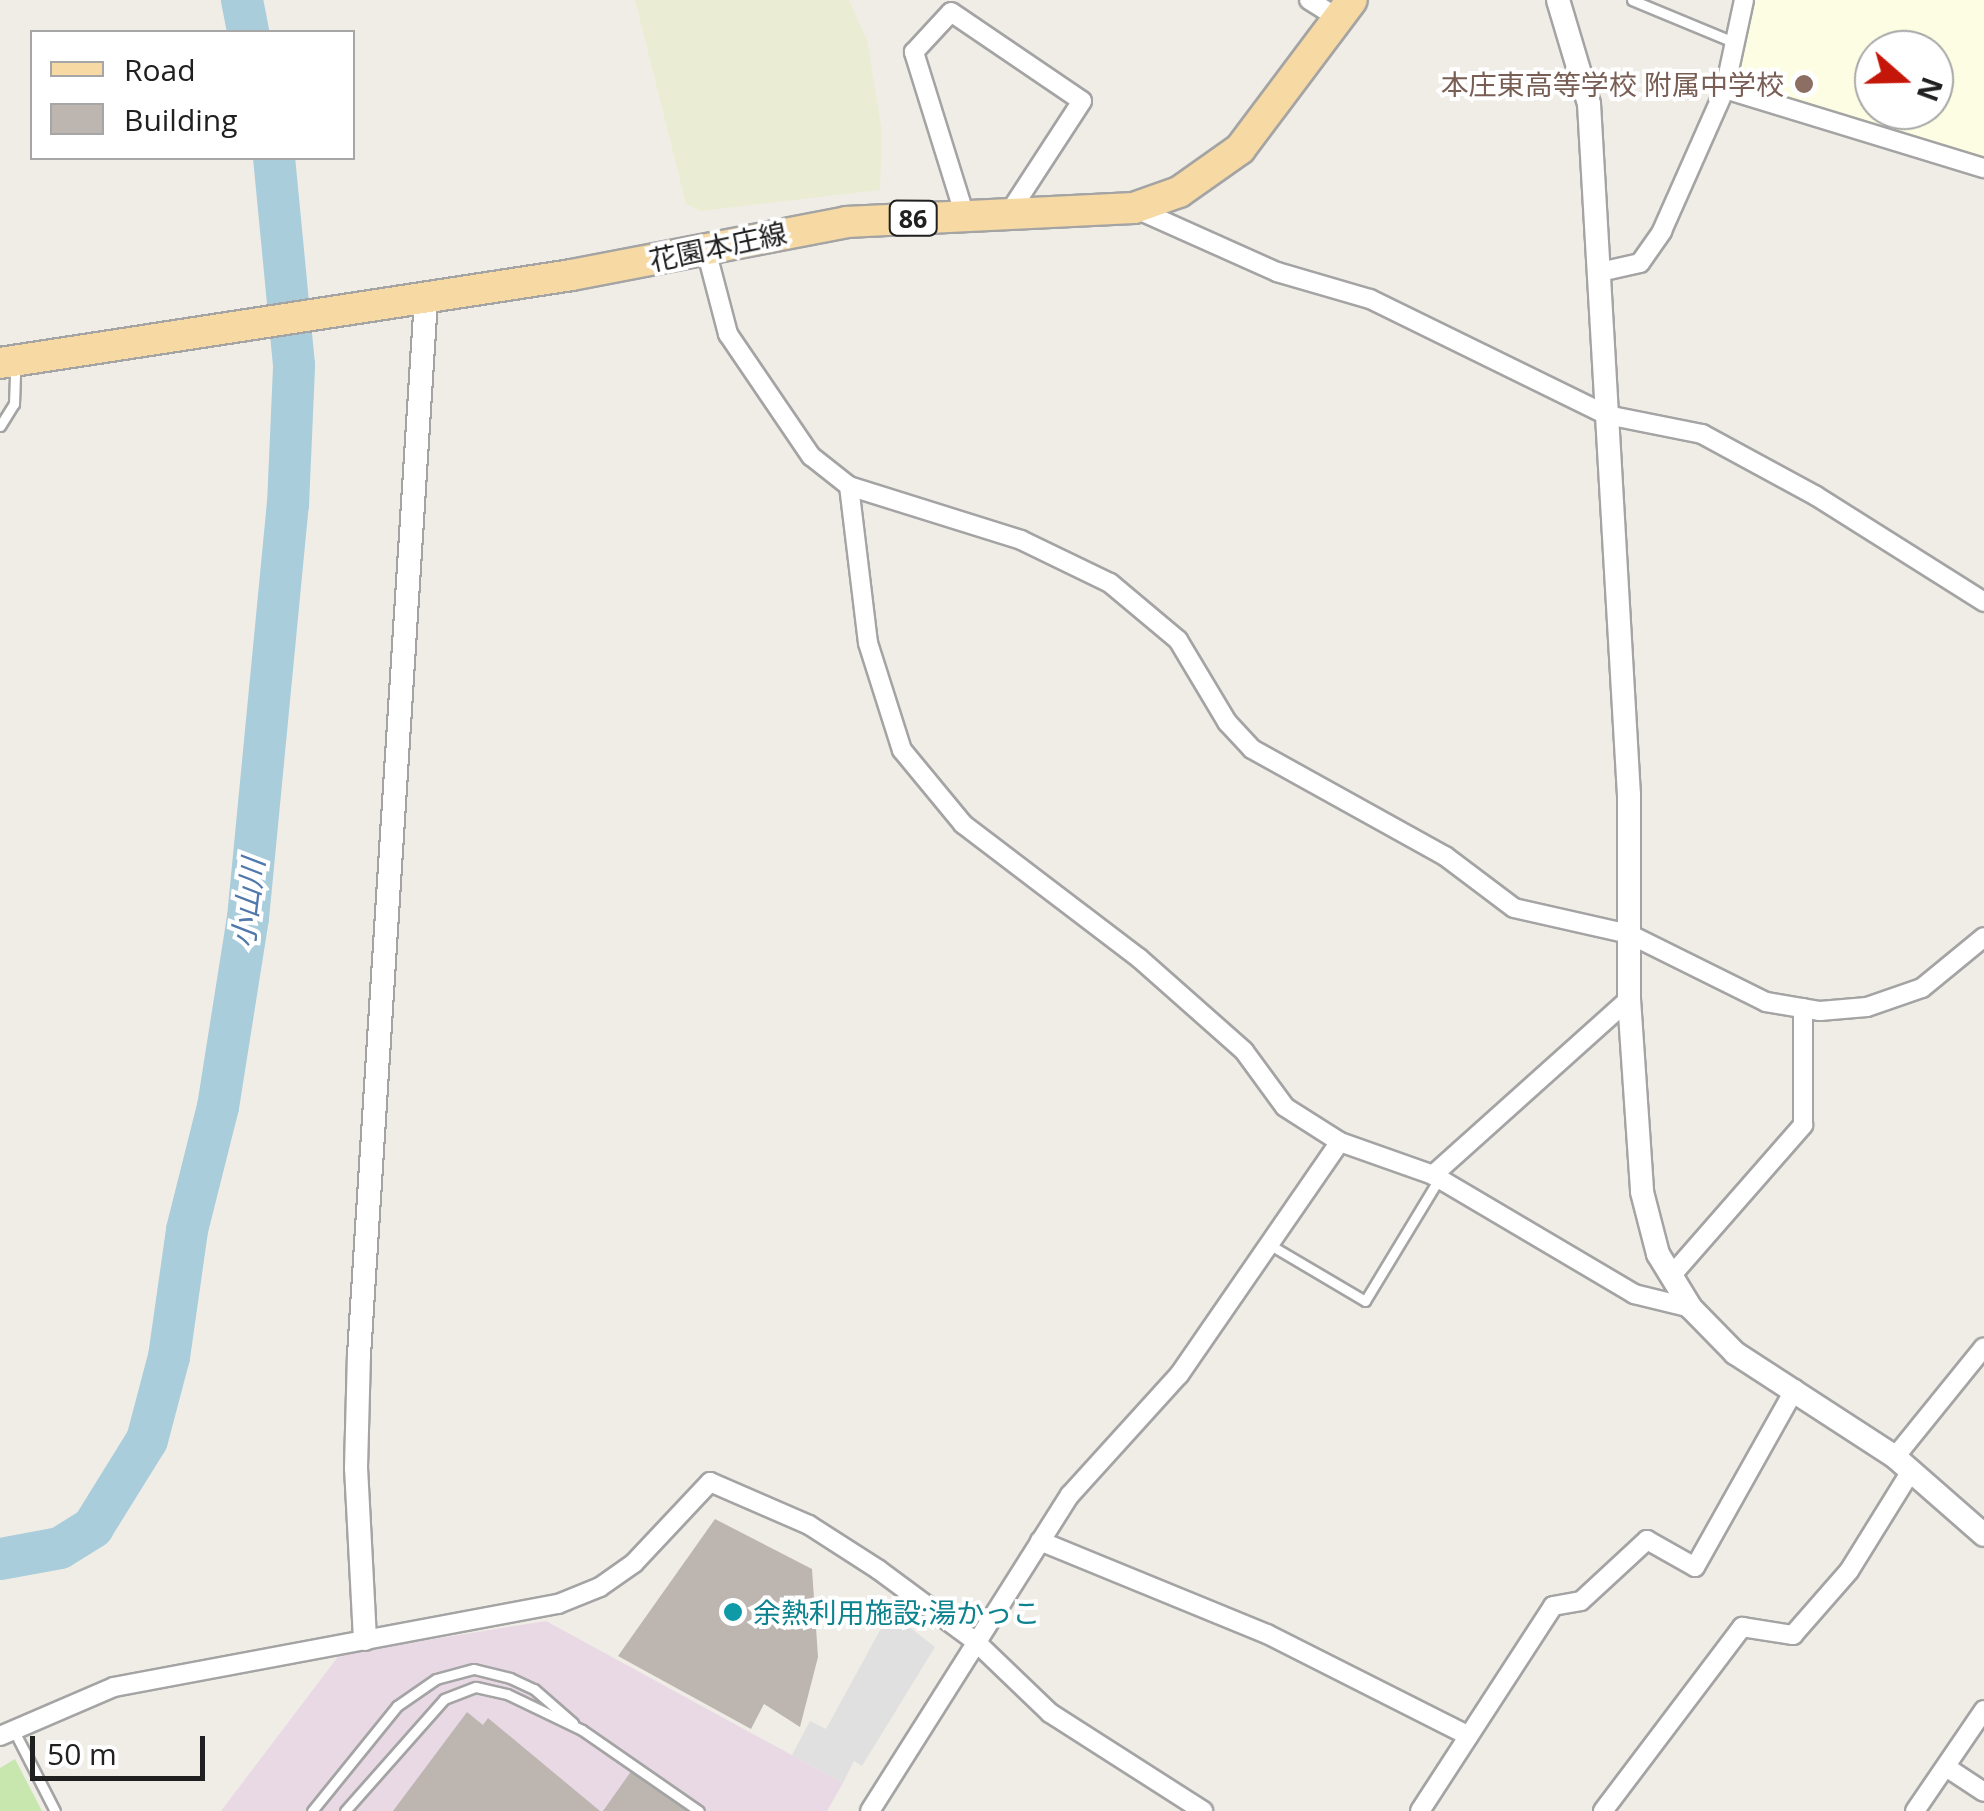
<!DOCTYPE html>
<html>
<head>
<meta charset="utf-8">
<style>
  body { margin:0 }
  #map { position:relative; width:1984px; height:1811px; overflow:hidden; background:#f0ede7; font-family:"Open Sans","Noto Sans JP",sans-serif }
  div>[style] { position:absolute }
  .industrial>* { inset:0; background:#e9d9e5 }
  .education>* { inset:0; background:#fcfde2 }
  .farmland>* { inset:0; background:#eaedd3 }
  .grass>* { inset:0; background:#c7e7af }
  .parking>* { inset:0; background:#e0e0e0 }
  .river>* { height:42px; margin:-21px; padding:0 21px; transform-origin:21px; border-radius:21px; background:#a9cddb }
  .building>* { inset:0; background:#bdb6b0 }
  .roads { filter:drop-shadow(2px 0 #a4a4a4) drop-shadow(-2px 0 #a4a4a4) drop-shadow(0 2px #a4a4a4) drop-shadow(0 -2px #a4a4a4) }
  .service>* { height:9px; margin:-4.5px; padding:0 4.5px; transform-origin:4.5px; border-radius:4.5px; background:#fff }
  .minor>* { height:18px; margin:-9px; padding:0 9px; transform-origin:9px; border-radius:9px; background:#fff }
  .tertiary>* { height:22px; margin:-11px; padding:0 11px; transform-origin:11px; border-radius:11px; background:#fff }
  .primary>* { height:30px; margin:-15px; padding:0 15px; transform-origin:15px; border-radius:15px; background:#f7d9a4 }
  .dots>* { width:28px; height:28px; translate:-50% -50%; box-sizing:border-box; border:5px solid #fff; border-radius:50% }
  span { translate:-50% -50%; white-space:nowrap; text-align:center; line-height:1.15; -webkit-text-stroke:8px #fff; paint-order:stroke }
  .shield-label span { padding:2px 8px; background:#fff; border:2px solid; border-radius:8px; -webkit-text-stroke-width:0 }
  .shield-label { font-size:25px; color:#202020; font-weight:700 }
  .education-label { font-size:28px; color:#785e54 }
  .right { translate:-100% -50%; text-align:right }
  .street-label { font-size:28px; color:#202020 }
  .culture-label { font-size:28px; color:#0d838f }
  .left { translate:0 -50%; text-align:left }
  .water-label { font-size:30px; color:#5078ab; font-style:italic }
  .legend { position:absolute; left:30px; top:30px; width:325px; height:130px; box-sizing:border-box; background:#fff; border:2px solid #a6a6a6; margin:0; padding:12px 18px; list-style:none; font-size:30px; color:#202020 }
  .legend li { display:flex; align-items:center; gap:20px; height:50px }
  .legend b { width:50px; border:2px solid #a6a6a6 }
  .north { position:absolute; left:1854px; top:30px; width:100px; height:100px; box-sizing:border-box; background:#fff; border:2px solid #a6a6a6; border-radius:50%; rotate:110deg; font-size:28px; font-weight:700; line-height:40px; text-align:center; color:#202020 }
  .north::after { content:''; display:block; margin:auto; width:35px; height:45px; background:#c5160a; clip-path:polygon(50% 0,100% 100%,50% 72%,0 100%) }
  .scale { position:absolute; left:30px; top:1736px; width:175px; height:45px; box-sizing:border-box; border:5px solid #202020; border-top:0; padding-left:12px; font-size:30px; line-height:35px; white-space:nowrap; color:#202020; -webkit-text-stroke:8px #fff; paint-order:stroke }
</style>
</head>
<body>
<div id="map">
  <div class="industrial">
    <i style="clip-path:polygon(546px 1621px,843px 1783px,827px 1811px,221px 1811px,340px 1654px)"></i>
  </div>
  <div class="education">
    <i style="clip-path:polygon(evenodd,1750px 0,1984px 0,1984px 163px,1736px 86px,1731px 81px,1750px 0,1874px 50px,1934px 50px,1934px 110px,1874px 110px,1874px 50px)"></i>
  </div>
  <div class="farmland">
    <i style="clip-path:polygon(635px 0,849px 0,867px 40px,882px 131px,880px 190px,701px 211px,686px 204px)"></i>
  </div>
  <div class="grass">
    <i style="clip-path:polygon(15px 1759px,42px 1811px,0 1811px,0 1768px)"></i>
  </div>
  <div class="parking">
    <i style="clip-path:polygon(890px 1612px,935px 1647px,862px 1766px,854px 1761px,843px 1783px,792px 1755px,810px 1721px,826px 1729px)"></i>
  </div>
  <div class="river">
    <i style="left:242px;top:0;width:33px;rotate:79deg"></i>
    <i style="left:0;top:1559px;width:61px;rotate:-10.4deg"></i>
    <i style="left:60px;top:1548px;width:39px;rotate:-32deg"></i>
    <i style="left:93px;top:1527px;width:102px;rotate:-58.2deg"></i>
    <i style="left:147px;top:1440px;width:86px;rotate:-75.2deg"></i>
    <i style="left:169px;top:1357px;width:128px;rotate:-81.9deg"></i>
    <i style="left:187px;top:1230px;width:127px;rotate:-75.9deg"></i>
    <i style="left:218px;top:1107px;width:191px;rotate:-81deg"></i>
    <i style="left:248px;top:918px;width:415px;rotate:-84.5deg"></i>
    <i style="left:288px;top:505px;width:140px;rotate:-87.5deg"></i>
    <i style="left:294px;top:365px;width:208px;rotate:-95.5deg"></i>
  </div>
  <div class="building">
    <i style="clip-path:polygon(715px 1519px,812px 1569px,818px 1657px,800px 1727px,764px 1704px,751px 1729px,618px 1656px)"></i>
    <i style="clip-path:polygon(467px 1712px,483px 1725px,488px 1718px,600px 1811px,393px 1811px)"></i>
    <i style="clip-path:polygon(632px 1770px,688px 1811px,603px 1811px)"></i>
  </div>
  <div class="roads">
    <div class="service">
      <i style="left:1632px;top:0;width:113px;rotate:22.5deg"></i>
      <i style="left:0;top:426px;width:26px;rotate:-58deg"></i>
      <i style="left:14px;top:404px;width:36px;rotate:-88deg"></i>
      <i style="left:1272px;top:1246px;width:108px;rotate:30.6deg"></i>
      <i style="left:1365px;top:1301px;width:143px;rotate:-58.8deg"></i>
      <i style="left:13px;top:1729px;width:92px;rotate:62.9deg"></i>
      <i style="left:312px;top:1811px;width:135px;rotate:-51deg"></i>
      <i style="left:397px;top:1706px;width:47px;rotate:-34.7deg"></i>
      <i style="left:436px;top:1679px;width:39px;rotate:-15deg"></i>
      <i style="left:474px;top:1669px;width:37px;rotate:14deg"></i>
      <i style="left:510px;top:1678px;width:26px;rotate:25deg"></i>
      <i style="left:534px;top:1689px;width:52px;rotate:41.1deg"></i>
      <i style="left:345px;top:1811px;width:149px;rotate:-48.5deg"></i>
      <i style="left:444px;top:1699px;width:34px;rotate:-21deg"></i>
      <i style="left:476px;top:1687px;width:32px;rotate:13deg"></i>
      <i style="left:507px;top:1694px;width:83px;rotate:25.6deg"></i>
      <i style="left:582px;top:1730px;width:142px;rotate:34.7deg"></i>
    </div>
    <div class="minor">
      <i style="left:1309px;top:0;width:34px;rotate:32deg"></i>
      <i style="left:1744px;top:0;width:91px;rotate:102.1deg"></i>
      <i style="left:1725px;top:89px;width:271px;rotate:17deg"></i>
      <i style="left:1134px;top:208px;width:157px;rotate:24.1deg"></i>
      <i style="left:1277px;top:272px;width:97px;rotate:16.2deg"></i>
      <i style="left:1370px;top:299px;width:264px;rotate:26.1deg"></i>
      <i style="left:1607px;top:415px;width:97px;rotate:11.3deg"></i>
      <i style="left:1702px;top:434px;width:130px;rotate:28.5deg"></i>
      <i style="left:1816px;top:496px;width:199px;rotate:32.2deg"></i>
      <i style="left:965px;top:216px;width:172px;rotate:-107.3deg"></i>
      <i style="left:914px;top:52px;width:54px;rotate:-47.2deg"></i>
      <i style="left:951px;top:12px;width:158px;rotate:34.2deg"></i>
      <i style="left:1082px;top:101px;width:134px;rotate:123.1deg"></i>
      <i style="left:706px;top:250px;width:87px;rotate:75.3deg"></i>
      <i style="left:728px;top:334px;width:148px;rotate:55.8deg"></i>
      <i style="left:811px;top:456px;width:48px;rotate:38.3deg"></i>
      <i style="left:849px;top:486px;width:158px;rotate:83.1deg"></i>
      <i style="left:868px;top:643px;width:112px;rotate:72.4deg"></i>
      <i style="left:902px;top:750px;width:96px;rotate:50.5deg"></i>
      <i style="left:963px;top:824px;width:221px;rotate:37.3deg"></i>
      <i style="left:1139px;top:958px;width:140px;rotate:41.5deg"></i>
      <i style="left:1244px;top:1051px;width:69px;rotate:53.8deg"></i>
      <i style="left:1285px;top:1107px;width:65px;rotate:32.5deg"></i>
      <i style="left:1340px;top:1142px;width:99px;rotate:19.5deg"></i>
      <i style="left:1433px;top:1175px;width:234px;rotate:30.6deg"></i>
      <i style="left:1634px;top:1294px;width:59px;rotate:13.8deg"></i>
      <i style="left:1600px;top:272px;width:41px;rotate:-12.7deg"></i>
      <i style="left:1640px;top:263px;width:39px;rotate:-55deg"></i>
      <i style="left:1662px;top:231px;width:155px;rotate:-66.1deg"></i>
      <i style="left:849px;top:486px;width:180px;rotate:17.4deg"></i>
      <i style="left:1021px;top:540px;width:99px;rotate:25.8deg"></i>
      <i style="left:1110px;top:583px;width:89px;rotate:40deg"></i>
      <i style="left:1178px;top:640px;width:96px;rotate:59.1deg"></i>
      <i style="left:1227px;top:722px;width:37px;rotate:47deg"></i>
      <i style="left:1252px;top:749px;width:221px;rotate:29deg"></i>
      <i style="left:1445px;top:856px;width:86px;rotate:37deg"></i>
      <i style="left:1514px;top:908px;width:118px;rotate:12.7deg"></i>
      <i style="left:1629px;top:934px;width:153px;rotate:26.4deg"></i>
      <i style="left:1766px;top:1002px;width:55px;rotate:9.5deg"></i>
      <i style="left:1820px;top:1011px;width:47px;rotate:-4.9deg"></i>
      <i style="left:1867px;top:1007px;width:58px;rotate:-19.1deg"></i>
      <i style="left:1922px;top:988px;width:80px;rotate:-39.4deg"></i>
      <i style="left:1433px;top:1175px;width:263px;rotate:-41.9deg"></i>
      <i style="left:1671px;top:1276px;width:201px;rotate:-48.8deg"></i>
      <i style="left:1803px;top:1125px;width:117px;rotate:-90deg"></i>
      <i style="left:1895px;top:1457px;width:141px;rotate:-51deg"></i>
      <i style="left:1040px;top:1541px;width:245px;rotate:22.3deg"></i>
      <i style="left:1267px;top:1634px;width:226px;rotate:26.8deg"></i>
      <i style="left:0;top:1736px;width:124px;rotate:-23.3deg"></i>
      <i style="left:114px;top:1687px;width:452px;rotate:-10.6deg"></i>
      <i style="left:558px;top:1604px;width:45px;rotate:-22deg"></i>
      <i style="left:600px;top:1587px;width:42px;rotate:-35.2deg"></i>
      <i style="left:634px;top:1563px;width:111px;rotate:-46.8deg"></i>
      <i style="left:710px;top:1482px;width:108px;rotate:23.5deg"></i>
      <i style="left:809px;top:1525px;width:83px;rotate:32.7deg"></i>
      <i style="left:879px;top:1570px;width:119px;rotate:36.5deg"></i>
      <i style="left:975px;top:1641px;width:104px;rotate:43.8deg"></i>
      <i style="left:1050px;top:1713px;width:182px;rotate:32.6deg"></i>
      <i style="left:1946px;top:1767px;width:45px;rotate:33.3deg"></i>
      <i style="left:870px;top:1811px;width:374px;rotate:-57.7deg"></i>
      <i style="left:1070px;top:1495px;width:162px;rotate:-47.8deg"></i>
      <i style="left:1179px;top:1375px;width:283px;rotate:-55.4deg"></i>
      <i style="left:1420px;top:1811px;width:244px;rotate:-57deg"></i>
      <i style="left:1553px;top:1606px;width:28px;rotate:-10deg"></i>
      <i style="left:1581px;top:1601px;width:90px;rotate:-42.7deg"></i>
      <i style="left:1647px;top:1540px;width:55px;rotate:29.4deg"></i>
      <i style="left:1695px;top:1567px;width:204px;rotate:-60.7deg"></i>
      <i style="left:1603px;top:1811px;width:231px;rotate:-52.9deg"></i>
      <i style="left:1742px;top:1627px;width:52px;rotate:8.9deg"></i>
      <i style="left:1793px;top:1635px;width:85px;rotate:-48.8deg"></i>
      <i style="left:1849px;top:1571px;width:118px;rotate:-58.2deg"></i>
      <i style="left:1915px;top:1811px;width:122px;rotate:-55.7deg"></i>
    </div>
    <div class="tertiary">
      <i style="left:1558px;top:0;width:109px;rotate:73.4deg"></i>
      <i style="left:1589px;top:104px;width:692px;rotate:86.69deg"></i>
      <i style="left:1629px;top:795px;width:204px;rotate:90deg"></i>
      <i style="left:1629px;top:999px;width:193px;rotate:86.1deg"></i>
      <i style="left:1642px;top:1192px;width:64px;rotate:75.5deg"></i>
      <i style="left:1658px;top:1254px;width:63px;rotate:58.6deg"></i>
      <i style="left:1691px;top:1308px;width:63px;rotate:45.6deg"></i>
      <i style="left:1735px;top:1353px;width:191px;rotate:33deg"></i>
      <i style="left:1895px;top:1457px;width:118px;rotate:41.2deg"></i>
      <i style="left:365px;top:1639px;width:171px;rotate:-93deg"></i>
      <i style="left:356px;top:1468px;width:113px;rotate:-88.5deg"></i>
      <i style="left:359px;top:1355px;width:1058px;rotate:-86.37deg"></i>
    </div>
    <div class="primary">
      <i style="left:0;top:363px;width:579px;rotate:-8.75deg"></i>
      <i style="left:572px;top:275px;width:279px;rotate:-10.9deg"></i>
      <i style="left:846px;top:222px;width:288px;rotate:-2.8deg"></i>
      <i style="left:1134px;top:208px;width:48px;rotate:-19.6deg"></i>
      <i style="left:1179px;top:192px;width:75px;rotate:-35.2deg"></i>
      <i style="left:1240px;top:149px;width:186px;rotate:-53.1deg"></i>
    </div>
  </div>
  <div class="dots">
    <i style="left:1804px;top:84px;background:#8d6e63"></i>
    <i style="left:733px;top:1612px;background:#0f9aa8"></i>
  </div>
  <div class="shield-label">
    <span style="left:913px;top:218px">86</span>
  </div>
  <div class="education-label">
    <span class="right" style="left:1784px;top:84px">本庄東高等学校 附属中学校</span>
  </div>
  <div class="street-label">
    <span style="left:718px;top:246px;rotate:-12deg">花園本庄線</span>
  </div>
  <div class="culture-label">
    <span class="left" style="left:753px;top:1612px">余熱利用施設;湯かっこ</span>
  </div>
  <div class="water-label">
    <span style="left:248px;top:903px;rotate:-83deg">小山川</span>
  </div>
  <ul class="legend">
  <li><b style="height:12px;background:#f7d9a4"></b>Road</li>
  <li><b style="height:28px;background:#bdb6b0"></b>Building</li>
  </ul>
  <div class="north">N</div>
  <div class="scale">50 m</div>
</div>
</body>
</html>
